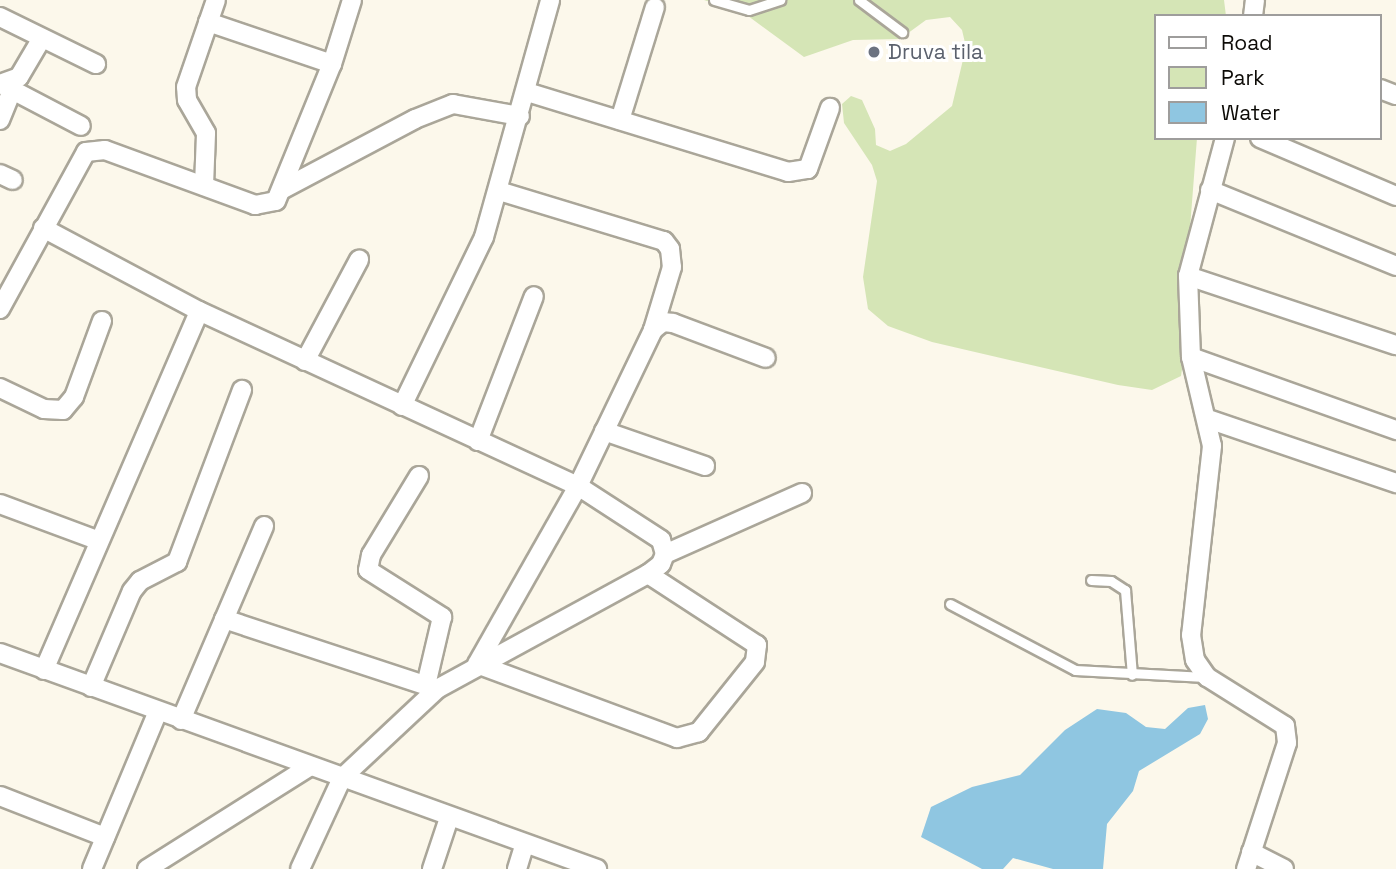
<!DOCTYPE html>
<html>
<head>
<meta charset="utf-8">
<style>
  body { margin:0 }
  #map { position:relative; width:1396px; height:869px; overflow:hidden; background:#fcf8eb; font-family:"Space Grotesk",sans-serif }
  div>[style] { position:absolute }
  .green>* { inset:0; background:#d5e5b6 }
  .water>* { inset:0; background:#8fc6e1 }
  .roads { filter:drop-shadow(2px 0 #aaa699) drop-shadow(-2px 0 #aaa699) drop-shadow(0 2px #aaa699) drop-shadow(0 -2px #aaa699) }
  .service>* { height:9px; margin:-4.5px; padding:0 4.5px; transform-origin:4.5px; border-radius:4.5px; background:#fff }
  .minor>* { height:18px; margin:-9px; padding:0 9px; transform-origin:9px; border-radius:9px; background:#fff }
  .dots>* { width:19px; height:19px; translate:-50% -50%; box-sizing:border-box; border:4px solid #fff; border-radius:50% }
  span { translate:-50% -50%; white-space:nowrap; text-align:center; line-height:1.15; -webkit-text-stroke:6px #fff; paint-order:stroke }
  .worship-label { font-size:21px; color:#5b616d }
  .left { translate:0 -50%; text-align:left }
  .legend { position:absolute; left:1154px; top:14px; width:228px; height:126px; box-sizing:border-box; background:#fff; border:2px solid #9e9d9c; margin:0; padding:9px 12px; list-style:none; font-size:21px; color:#0d0b07 }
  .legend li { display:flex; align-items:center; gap:14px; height:35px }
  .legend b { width:35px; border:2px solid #9e9d9c }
</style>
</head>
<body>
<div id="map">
  <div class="green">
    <i style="clip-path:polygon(704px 0,1224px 0,1226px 16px,1156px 16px,1156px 138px,1197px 138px,1190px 228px,1179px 276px,1185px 349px,1181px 376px,1152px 390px,1118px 385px,932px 342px,888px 326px,868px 309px,863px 277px,877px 181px,872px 165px,844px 123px,842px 104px,851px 96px,862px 100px,875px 129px,876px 145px,890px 151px,906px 144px,952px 106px,966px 47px,962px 30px,950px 17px,926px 20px,900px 39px,853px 40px,804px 57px,744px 13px)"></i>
  </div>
  <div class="water">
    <i style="clip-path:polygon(1205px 705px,1208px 719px,1200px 734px,1139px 771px,1133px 791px,1107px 824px,1103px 869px,1053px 869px,1013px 858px,1003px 869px,982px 869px,921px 837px,931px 807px,972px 787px,1020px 775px,1065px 730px,1097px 709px,1126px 713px,1146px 727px,1165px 729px,1188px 708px)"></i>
  </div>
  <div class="roads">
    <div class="service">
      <i style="left:714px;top:0;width:36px;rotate:16deg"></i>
      <i style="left:749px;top:10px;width:33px;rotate:-18deg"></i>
      <i style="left:859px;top:0;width:54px;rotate:36.7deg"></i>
      <i style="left:1091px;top:580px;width:20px;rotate:3deg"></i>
      <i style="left:1111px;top:581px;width:17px;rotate:33deg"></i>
      <i style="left:1125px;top:590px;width:85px;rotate:85.3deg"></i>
      <i style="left:950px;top:604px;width:141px;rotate:27.8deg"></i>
      <i style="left:1075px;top:670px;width:130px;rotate:3.1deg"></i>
    </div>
    <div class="minor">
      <i style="left:1253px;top:16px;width:16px;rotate:-83deg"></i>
      <i style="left:0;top:17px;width:107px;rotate:26.1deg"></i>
      <i style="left:208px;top:22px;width:131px;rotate:18.7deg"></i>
      <i style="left:0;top:84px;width:20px;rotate:-20deg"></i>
      <i style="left:19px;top:77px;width:45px;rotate:-59.5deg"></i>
      <i style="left:1px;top:84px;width:90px;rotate:27.7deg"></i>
      <i style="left:1380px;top:89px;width:17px;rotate:21deg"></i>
      <i style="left:527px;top:92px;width:273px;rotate:17deg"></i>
      <i style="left:788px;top:172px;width:20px;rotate:-9deg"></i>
      <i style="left:808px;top:169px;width:65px;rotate:-70.2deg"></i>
      <i style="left:0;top:120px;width:32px;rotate:-68deg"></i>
      <i style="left:620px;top:120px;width:118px;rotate:-72.8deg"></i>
      <i style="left:1225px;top:138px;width:143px;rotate:105deg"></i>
      <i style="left:1188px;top:276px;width:81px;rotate:87.9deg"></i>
      <i style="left:1191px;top:357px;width:91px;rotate:76.7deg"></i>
      <i style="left:1212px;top:446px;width:190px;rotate:96.3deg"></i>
      <i style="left:1191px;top:635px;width:25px;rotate:81deg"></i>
      <i style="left:1195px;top:660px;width:21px;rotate:55deg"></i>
      <i style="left:1207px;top:677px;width:92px;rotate:32.1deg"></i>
      <i style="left:1285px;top:726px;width:17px;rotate:83deg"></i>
      <i style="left:1287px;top:743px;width:133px;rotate:108deg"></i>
      <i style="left:1260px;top:138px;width:148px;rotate:23.1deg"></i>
      <i style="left:0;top:174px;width:14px;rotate:25deg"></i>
      <i style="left:204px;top:186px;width:53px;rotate:-87.8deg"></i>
      <i style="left:206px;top:133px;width:38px;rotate:-120deg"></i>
      <i style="left:187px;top:100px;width:13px;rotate:-94deg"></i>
      <i style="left:186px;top:87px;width:92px;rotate:-71deg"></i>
      <i style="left:283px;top:189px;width:149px;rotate:-27.9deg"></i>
      <i style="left:415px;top:119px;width:41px;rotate:-21.5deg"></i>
      <i style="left:453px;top:104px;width:68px;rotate:10.2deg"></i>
      <i style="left:1210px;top:190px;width:201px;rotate:22.2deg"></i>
      <i style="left:499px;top:191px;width:172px;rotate:16.9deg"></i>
      <i style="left:664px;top:241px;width:10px;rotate:53deg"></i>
      <i style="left:670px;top:249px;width:18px;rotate:84deg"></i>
      <i style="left:672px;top:267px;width:66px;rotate:106.8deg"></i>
      <i style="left:43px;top:228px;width:177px;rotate:28deg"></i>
      <i style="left:199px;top:311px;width:417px;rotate:24.8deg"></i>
      <i style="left:578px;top:486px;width:99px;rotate:33deg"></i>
      <i style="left:661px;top:540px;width:15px;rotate:74deg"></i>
      <i style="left:665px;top:554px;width:11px;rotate:112deg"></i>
      <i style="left:661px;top:564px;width:16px;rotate:142deg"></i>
      <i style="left:648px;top:574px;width:240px;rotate:151.4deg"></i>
      <i style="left:437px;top:689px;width:130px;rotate:136.9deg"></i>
      <i style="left:342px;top:778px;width:100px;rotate:114.8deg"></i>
      <i style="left:1188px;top:276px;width:219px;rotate:18.4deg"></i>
      <i style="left:0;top:309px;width:179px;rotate:-61.3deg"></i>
      <i style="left:86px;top:152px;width:19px;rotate:-6deg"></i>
      <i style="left:105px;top:150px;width:160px;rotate:20.1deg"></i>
      <i style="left:255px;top:205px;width:21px;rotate:-11deg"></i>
      <i style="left:276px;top:201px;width:148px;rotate:-67.8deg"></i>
      <i style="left:332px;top:64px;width:67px;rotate:-72.6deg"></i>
      <i style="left:1191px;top:357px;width:218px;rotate:19.6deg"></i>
      <i style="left:305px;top:361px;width:115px;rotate:-61.9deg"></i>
      <i style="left:0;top:388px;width:49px;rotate:25.5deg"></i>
      <i style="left:44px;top:409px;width:19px;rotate:3deg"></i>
      <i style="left:63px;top:410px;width:17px;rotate:-50deg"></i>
      <i style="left:74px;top:397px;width:81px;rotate:-69.8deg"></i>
      <i style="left:402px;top:406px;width:188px;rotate:-64.1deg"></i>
      <i style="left:484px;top:237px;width:246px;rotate:-74.4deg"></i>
      <i style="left:1208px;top:419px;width:199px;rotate:18.8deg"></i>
      <i style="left:604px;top:431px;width:107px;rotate:19.1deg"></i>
      <i style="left:478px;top:441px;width:155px;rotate:-68.9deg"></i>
      <i style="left:419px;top:476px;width:92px;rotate:121.3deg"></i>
      <i style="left:371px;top:555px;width:15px;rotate:101deg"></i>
      <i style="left:368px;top:570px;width:88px;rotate:32.4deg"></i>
      <i style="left:442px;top:617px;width:70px;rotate:103.2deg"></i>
      <i style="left:0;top:504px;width:103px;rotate:20.4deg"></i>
      <i style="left:665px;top:554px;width:150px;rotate:-24deg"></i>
      <i style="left:648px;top:574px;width:130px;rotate:33.1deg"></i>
      <i style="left:757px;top:645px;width:17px;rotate:97deg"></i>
      <i style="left:755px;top:662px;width:90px;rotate:128.7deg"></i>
      <i style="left:699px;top:732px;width:23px;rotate:165deg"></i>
      <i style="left:677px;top:738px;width:213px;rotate:-159.7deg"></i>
      <i style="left:477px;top:664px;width:205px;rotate:-60.4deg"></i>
      <i style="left:578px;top:486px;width:173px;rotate:-64.3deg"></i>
      <i style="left:653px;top:330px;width:13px;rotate:-39deg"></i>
      <i style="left:663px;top:322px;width:10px;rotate:6deg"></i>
      <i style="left:673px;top:323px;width:99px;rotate:20.6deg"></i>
      <i style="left:224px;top:619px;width:224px;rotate:18.2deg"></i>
      <i style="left:0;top:653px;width:635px;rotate:19.89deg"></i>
      <i style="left:44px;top:670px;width:391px;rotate:-66.6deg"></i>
      <i style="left:91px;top:687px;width:104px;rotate:-66.9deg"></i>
      <i style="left:132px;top:591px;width:13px;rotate:-51deg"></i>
      <i style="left:140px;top:581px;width:42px;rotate:-27.2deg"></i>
      <i style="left:177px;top:562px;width:184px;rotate:-69.3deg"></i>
      <i style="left:181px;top:720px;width:211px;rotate:-66.8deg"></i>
      <i style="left:0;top:796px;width:113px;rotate:21.3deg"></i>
      <i style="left:1251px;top:852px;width:37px;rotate:27deg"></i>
      <i style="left:92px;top:869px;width:171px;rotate:-67.3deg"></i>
      <i style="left:147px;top:869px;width:191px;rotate:-32.2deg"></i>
      <i style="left:432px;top:869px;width:54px;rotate:-71.6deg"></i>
      <i style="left:517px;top:869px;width:24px;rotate:-73deg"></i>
    </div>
  </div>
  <div class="dots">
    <i style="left:874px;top:52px;background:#6b7280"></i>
  </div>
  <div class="worship-label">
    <span class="left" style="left:888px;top:52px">Druva tila</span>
  </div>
  <ul class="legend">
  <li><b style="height:9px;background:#fff"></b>Road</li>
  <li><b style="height:19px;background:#d5e5b6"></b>Park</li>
  <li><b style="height:19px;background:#8fc6e1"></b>Water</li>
  </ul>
</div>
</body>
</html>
